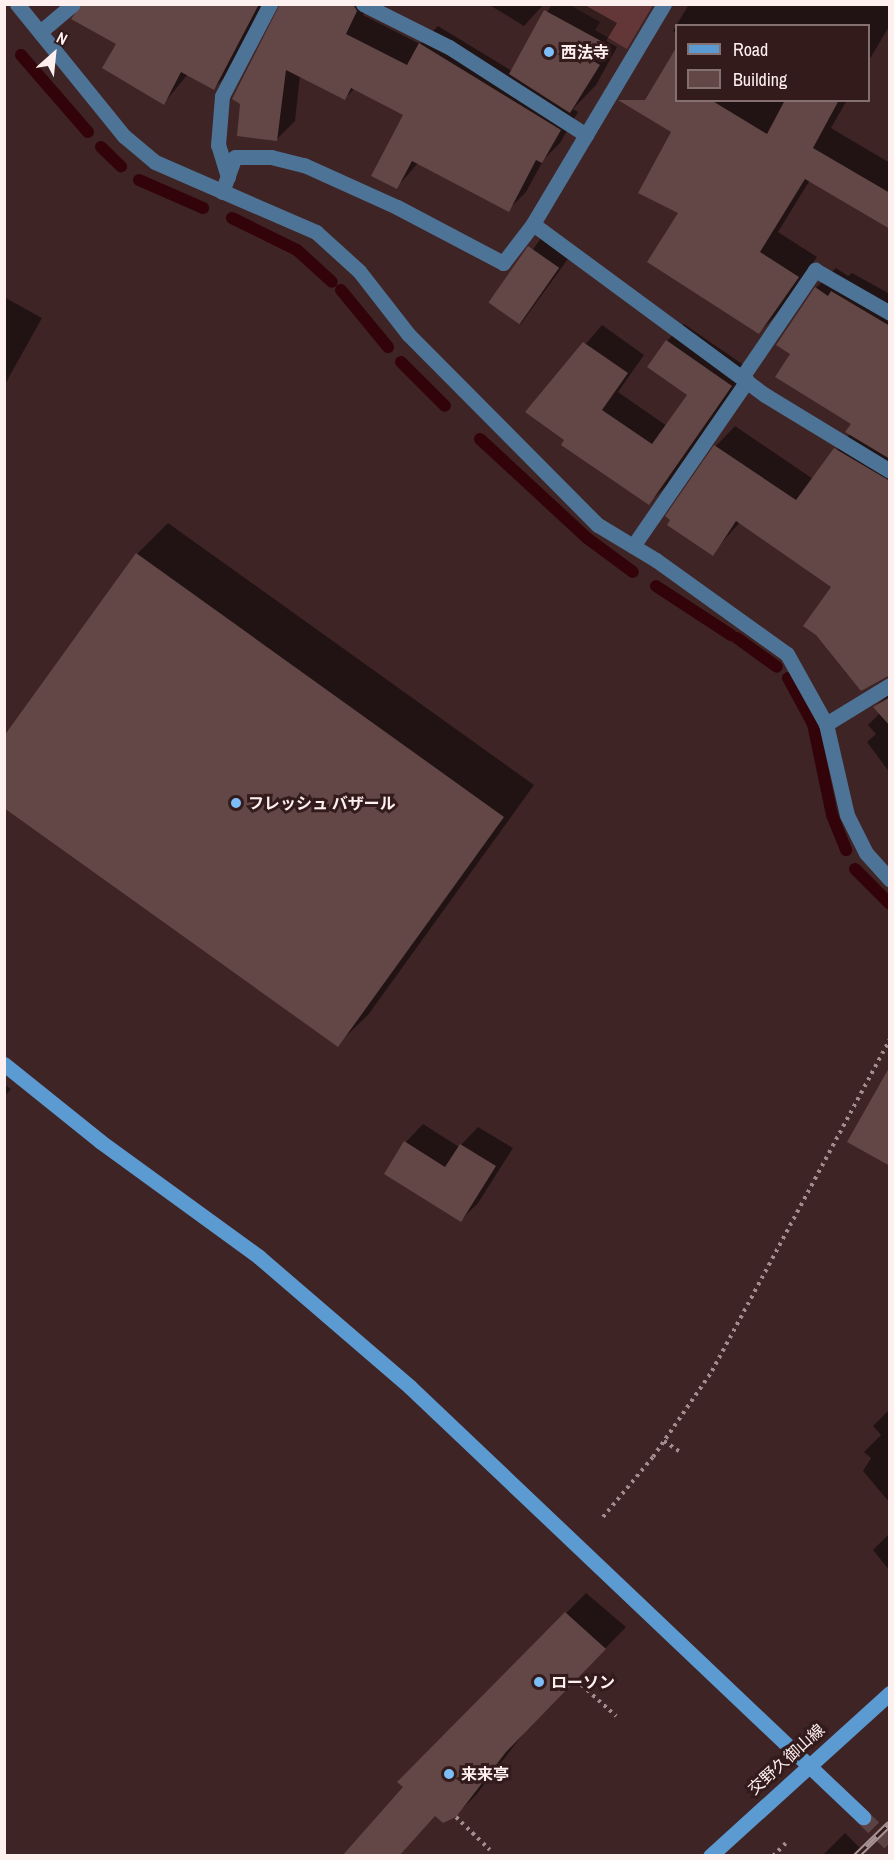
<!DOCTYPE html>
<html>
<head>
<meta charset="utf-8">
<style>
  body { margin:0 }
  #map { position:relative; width:894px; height:1860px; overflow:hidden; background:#3f2425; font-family:"Archivo Narrow","Noto Sans JP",sans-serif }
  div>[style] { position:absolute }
  .green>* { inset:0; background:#633737 }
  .shadow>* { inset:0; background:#0007; transform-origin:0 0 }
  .stream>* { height:12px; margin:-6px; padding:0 6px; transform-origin:6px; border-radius:6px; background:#320309 }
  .building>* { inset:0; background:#634646; transform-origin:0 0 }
  .secondary-tunnel>* { height:15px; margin-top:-7.5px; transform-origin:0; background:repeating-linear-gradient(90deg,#5c4343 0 15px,transparent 0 23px) }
  .path>* { height:4px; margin-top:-2px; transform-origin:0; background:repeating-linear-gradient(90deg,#a28d8e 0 3px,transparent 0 7.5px) }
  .lane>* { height:15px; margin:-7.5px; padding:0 7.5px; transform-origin:7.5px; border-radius:7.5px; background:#4d7396 }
  .street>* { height:15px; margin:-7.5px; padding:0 7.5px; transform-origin:7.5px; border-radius:7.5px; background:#4d7396 }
  .secondary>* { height:15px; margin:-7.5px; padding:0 7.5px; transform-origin:7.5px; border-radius:7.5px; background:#5c9ad2 }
  .rail>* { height:7px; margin-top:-3.5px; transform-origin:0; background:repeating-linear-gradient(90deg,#341b1b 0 14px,#a89394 0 28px); box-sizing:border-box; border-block:2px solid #a89394 }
  .dots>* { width:16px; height:16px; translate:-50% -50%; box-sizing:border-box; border:3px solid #341b1b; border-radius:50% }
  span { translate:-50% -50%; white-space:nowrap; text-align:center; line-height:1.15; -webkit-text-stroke:6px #341b1b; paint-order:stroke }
  .poi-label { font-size:16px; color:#fff0f0; font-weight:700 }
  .left { translate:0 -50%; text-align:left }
  .street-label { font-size:16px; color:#fff0f0 }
  .frame { position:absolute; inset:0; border:6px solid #fff0f0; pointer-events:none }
  .legend { position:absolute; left:675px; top:24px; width:195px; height:78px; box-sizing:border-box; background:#341b1b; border:2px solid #857070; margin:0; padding:8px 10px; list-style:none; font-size:18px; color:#fff0f0 }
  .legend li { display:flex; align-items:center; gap:12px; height:30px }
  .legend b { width:30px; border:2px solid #857070 }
  .north { position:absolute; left:24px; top:24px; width:60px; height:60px; -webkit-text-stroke:4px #341b1b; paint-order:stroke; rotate:27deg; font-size:16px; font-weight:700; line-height:24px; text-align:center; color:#fff0f0 }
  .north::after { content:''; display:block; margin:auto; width:21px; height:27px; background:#fff0f0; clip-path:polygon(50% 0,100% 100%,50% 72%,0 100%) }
</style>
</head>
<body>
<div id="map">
  <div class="green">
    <i style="clip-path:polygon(570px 5px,653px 5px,627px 49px,595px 30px,600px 22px)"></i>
  </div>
  <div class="shadow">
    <i style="clip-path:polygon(266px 4px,232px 70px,214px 88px,188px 74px,164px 103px,91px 5px)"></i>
    <i style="clip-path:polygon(280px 4px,368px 4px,363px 15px,420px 44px,438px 26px,512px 71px,552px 4px,583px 4px,617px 23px,606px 41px,617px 47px,596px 85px,573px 109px,578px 112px,560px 143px,544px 159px,526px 192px,508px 210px,418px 163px,397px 187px,405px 115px,355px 88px,345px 98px,300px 75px,295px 121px,277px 139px)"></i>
    <i style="clip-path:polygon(488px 4px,544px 4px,524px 26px)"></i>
    <i style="clip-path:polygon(689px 4px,890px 4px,890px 25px,868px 62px,868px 26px,676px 26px,676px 33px,673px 31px)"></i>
    <i style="clip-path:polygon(676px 50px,676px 100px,847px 100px,831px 128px,890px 163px,890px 222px,810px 180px,778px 232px,817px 257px,778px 313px,759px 333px,680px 212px,673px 131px,640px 112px)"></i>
    <i style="left:547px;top:230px;width:34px;height:92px;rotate:36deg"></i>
    <i style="clip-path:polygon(836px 268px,848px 276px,852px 273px,890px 294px,890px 560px,740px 522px,712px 554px,716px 446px,735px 426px,813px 479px,850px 434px,853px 423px,792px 354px,816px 288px)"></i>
    <i style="clip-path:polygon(4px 297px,42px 318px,4px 386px)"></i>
    <i style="clip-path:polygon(684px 324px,748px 368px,666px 486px,649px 503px,528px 412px,602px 325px,644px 355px,618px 392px,667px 426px,690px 394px,667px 341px)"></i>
    <i style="clip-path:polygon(168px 523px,534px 785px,368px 1015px,337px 1045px,4px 738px,137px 554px)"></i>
    <i style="clip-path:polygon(890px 693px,890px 773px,867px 742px,876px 734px,868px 725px,880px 713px,875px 707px)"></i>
    <i style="clip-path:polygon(4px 1084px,11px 1089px,4px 1097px)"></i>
    <i style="clip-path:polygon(423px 1124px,459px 1147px,478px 1127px,513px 1148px,478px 1203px,461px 1220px,386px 1174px,406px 1142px)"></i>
    <i style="clip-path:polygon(890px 1409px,890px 1503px,863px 1471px,871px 1458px,864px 1452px,881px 1435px,873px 1426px)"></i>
    <i style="clip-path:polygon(890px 1533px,890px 1571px,873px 1550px)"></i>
    <i style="clip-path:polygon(586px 1593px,626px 1627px,527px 1729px,476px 1795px,455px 1816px,399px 1782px)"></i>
    <i style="clip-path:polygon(845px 1833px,868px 1856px,822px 1856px)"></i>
  </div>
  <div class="stream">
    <i style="left:21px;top:55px;width:102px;rotate:49deg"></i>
    <i style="left:101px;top:147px;width:28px;rotate:44deg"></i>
    <i style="left:139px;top:180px;width:70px;rotate:23.6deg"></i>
    <i style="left:232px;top:218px;width:72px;rotate:26.2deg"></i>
    <i style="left:297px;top:250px;width:47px;rotate:42.4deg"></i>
    <i style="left:341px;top:290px;width:74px;rotate:50.5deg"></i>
    <i style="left:401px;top:362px;width:62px;rotate:45deg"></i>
    <i style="left:480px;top:439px;width:146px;rotate:42.8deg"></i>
    <i style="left:587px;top:538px;width:57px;rotate:36.5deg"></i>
    <i style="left:656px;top:586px;width:90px;rotate:33.2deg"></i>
    <i style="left:737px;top:638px;width:49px;rotate:35.9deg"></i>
    <i style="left:788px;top:678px;width:52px;rotate:61.5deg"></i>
    <i style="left:813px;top:724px;width:93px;rotate:78.2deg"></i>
    <i style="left:832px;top:815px;width:38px;rotate:68deg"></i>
    <i style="left:855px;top:869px;width:49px;rotate:45deg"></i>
  </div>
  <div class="building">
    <i style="clip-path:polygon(82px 4px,259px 4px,214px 90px,181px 72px,164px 105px,102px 68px,116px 44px,71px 19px)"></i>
    <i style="clip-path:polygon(280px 4px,353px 4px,357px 11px,346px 34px,407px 65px,419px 43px,561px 130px,542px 163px,536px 160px,509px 212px,412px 161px,397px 189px,371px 176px,403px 115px,351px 88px,345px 100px,286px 70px,277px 141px,237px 136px,240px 104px,232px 99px)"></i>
    <i style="clip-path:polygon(544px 10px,601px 41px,590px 59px,600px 65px,570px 113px,509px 74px)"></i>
    <i style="clip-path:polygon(676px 48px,676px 100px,711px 100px,767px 134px,785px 100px,839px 100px,813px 148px,890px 193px,890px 229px,805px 179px,760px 252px,799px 277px,759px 334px,647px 262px,678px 213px,638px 193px,671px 132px,618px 100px,645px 100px)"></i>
    <i style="left:528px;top:246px;width:38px;height:69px;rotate:35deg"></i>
    <i style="clip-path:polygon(815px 287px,828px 296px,831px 291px,890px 326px,890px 459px,845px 432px,851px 424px,775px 377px,790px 354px,776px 345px)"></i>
    <i style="clip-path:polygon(666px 340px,732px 386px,649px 505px,561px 445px,564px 440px,525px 412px,583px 342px,628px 373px,602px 410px,652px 444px,687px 395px,647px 367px)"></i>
    <i style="clip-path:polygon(714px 445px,796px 500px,834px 448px,890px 481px,890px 675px,861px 691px,816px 635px,803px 626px,831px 587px,736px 521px,713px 556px,667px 525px,670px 520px,665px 516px)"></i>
    <i style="clip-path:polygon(136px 553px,504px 817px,338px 1047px,4px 808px,4px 736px)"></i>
    <i style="clip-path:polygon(890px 697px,890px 726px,873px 707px)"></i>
    <i style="clip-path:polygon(890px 1066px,890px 1166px,847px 1142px)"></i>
    <i style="clip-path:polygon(404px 1141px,445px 1167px,460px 1144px,496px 1166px,461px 1222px,384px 1174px)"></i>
    <i style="clip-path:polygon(565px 1612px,606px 1649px,506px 1752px,456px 1817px,443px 1823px,435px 1816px,399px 1856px,342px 1856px,403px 1787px,397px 1782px)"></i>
  </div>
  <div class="secondary-tunnel">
    <i style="left:863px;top:1817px;width:37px;rotate:44deg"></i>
  </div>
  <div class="path">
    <i style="left:664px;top:1441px;width:18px;rotate:34deg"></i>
    <i style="left:603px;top:1517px;width:78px;rotate:-50.2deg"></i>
    <i style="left:653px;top:1457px;width:104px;rotate:-55.5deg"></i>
    <i style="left:712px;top:1371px;width:377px;rotate:-61.8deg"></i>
    <i style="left:576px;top:1680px;width:54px;rotate:42deg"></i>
    <i style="left:456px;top:1817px;width:47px;rotate:44.1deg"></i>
    <i style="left:773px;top:1856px;width:18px;rotate:-45deg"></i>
  </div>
  <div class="lane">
    <i style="left:363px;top:4px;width:96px;rotate:26.6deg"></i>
    <i style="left:449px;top:47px;width:163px;rotate:32.7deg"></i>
    <i style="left:40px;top:32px;width:43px;rotate:-40.3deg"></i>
    <i style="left:228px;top:177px;width:34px;rotate:-107deg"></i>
    <i style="left:218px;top:145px;width:49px;rotate:-85.3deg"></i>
    <i style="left:222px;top:96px;width:104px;rotate:-62.4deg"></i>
    <i style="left:222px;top:192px;width:37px;rotate:-70deg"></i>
    <i style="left:235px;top:157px;width:36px"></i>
    <i style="left:271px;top:157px;width:34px;rotate:14deg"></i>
    <i style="left:304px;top:165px;width:102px;rotate:24.3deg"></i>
    <i style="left:397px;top:207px;width:120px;rotate:27.8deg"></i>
    <i style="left:503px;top:263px;width:49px;rotate:-52.4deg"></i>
    <i style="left:742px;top:377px;width:130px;rotate:-55.7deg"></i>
    <i style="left:815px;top:270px;width:86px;rotate:29.8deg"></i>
    <i style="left:633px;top:546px;width:201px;rotate:-55.4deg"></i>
  </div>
  <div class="street">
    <i style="left:17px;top:4px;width:170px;rotate:51deg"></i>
    <i style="left:124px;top:136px;width:40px;rotate:40deg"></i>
    <i style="left:155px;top:162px;width:176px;rotate:23.5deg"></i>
    <i style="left:316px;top:232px;width:58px;rotate:42.2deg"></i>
    <i style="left:359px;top:271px;width:80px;rotate:52.1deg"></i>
    <i style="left:408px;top:334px;width:269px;rotate:45.2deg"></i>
    <i style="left:598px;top:525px;width:68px;rotate:31.1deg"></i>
    <i style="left:656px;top:560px;width:161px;rotate:35.7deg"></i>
    <i style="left:787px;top:654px;width:80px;rotate:60.9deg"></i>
    <i style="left:826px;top:724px;width:93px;rotate:77deg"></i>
    <i style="left:847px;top:815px;width:42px;rotate:63.4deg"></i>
    <i style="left:866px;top:853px;width:36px;rotate:48deg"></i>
    <i style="left:664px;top:4px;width:256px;rotate:120.8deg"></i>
    <i style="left:533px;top:224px;width:288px;rotate:36.4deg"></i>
    <i style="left:765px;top:395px;width:146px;rotate:31.3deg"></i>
    <i style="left:826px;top:724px;width:75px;rotate:-31.4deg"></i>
  </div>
  <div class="secondary">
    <i style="left:4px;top:1064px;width:124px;rotate:38.8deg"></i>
    <i style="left:101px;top:1142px;width:195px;rotate:36deg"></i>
    <i style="left:259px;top:1257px;width:199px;rotate:40.7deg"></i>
    <i style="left:410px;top:1387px;width:625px;rotate:43.51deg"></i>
    <i style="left:710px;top:1856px;width:243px;rotate:-42.2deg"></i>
  </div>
  <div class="rail">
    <i style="left:856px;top:1856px;width:47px;rotate:-44.1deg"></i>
  </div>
  <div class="dots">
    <i style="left:549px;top:52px;background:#7dbef9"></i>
    <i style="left:236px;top:803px;background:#7dbef9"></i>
    <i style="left:539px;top:1682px;background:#7dbef9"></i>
    <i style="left:449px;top:1774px;background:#7dbef9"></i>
  </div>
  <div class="poi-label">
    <span class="left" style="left:561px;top:52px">西法寺</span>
    <span class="left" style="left:248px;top:803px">フレッシュ バザール</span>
    <span class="left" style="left:551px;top:1682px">ローソン</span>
    <span class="left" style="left:461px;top:1774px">来来亭</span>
  </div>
  <div class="street-label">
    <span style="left:786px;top:1759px;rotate:-42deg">交野久御山線</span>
  </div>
  <div class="frame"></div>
  <ul class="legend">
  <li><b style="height:8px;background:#5c9ad2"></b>Road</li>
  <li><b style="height:16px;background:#634646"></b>Building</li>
  </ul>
  <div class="north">N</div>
</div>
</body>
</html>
